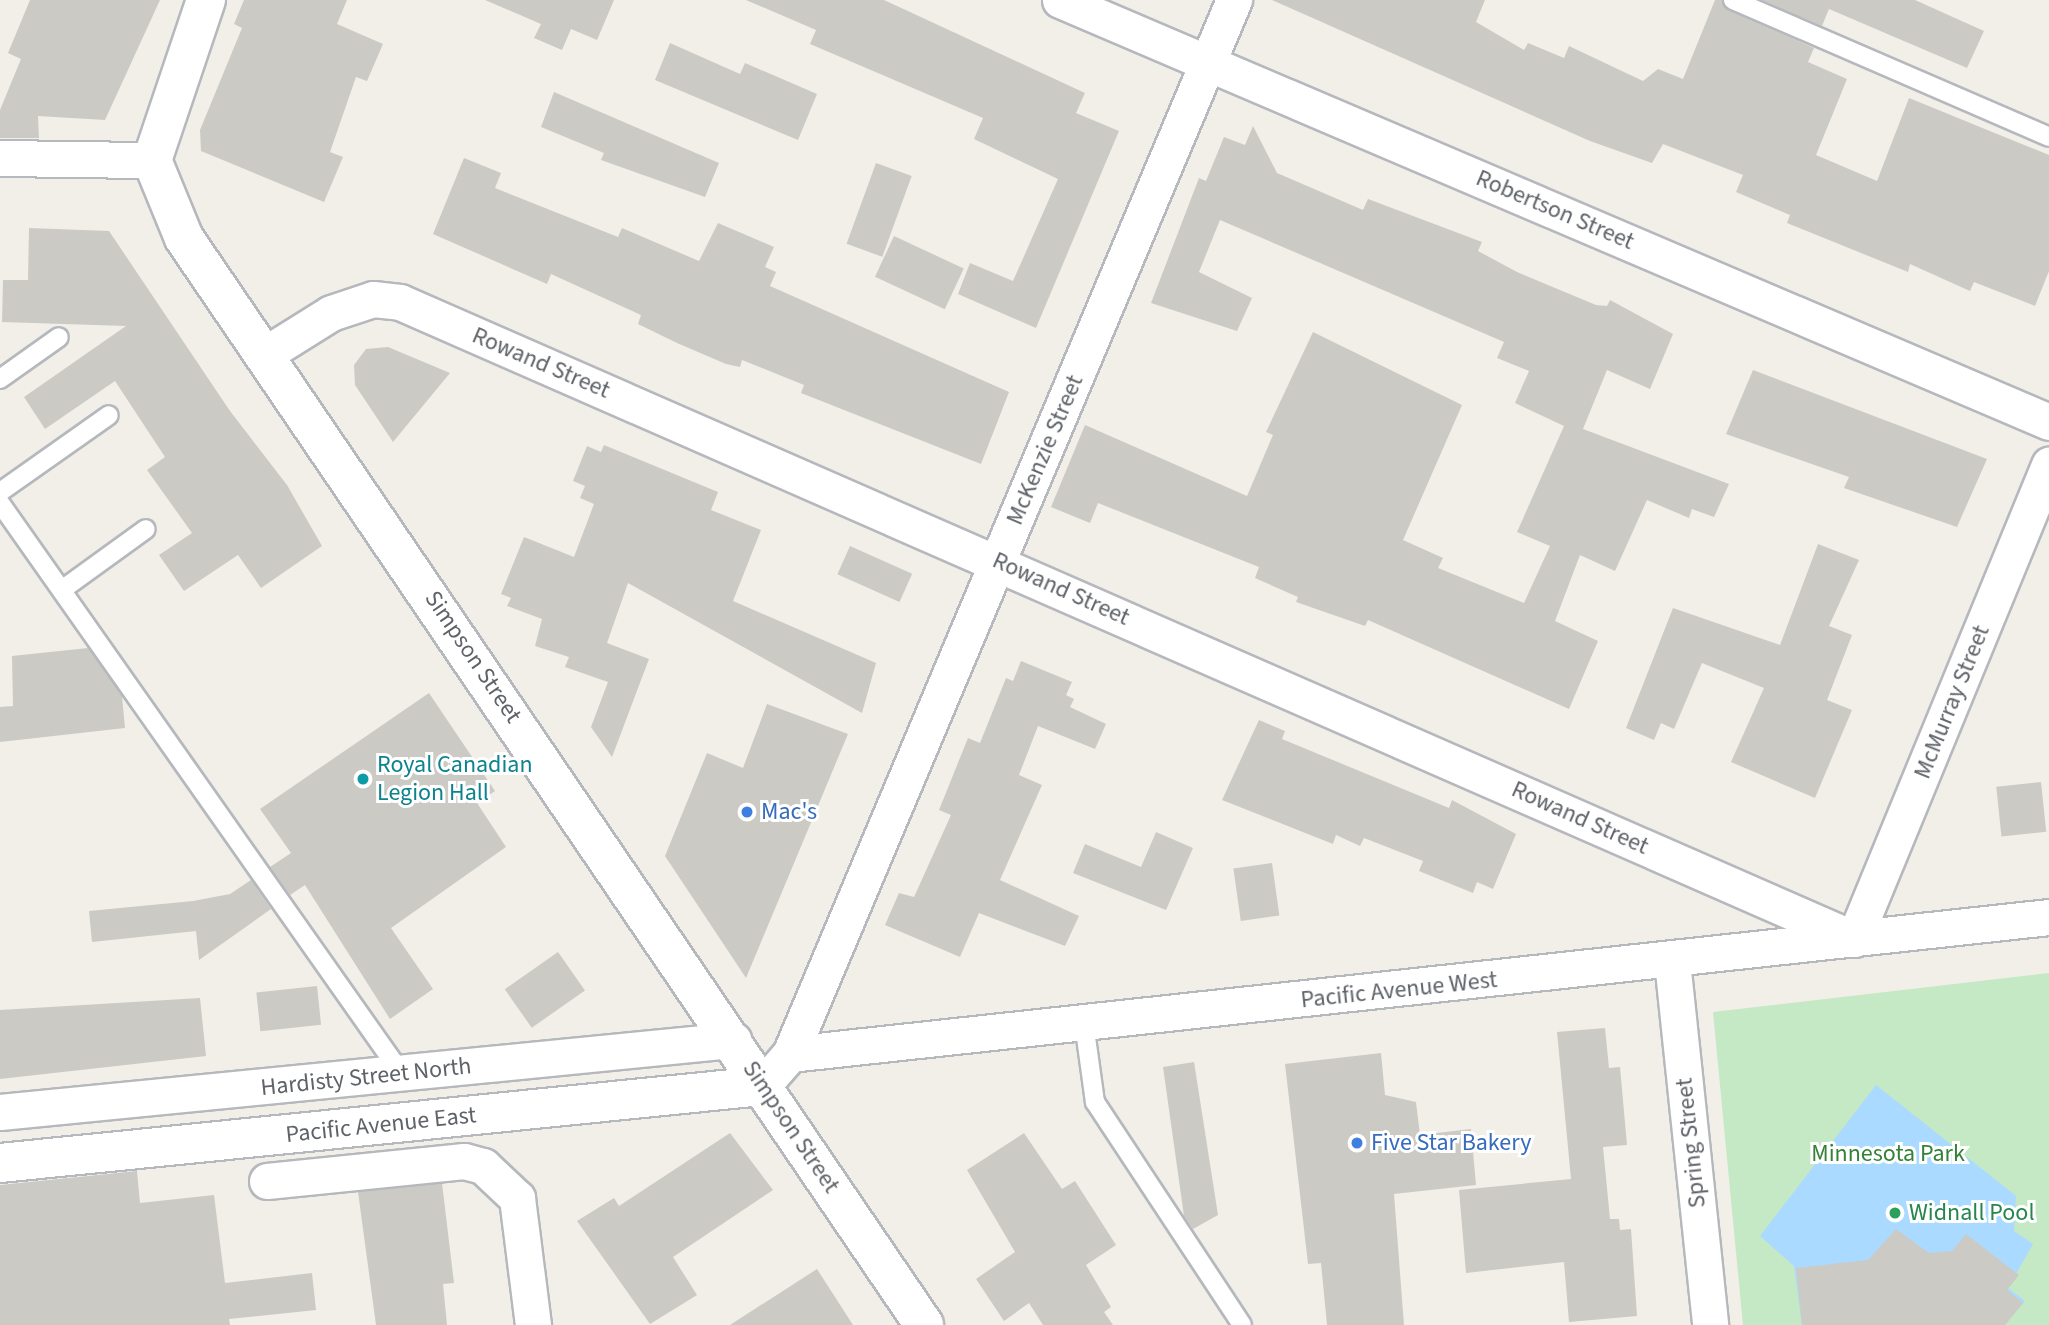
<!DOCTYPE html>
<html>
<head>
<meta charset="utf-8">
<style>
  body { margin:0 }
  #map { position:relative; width:2049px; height:1325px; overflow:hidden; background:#f1efe8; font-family:"Source Sans 3",sans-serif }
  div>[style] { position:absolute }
  .green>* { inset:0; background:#c5e8c5 }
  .water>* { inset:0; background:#aadaff }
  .building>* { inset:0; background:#cccac5; transform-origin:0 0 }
  .roads { filter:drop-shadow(2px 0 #b5b8bc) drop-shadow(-2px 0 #b5b8bc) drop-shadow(0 2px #b5b8bc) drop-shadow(0 -2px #b5b8bc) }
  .service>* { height:18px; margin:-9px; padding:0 9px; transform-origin:9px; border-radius:9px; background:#fff }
  .minor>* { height:35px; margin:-17.5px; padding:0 17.5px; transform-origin:17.5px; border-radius:17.5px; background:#fff }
  .tertiary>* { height:38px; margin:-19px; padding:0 19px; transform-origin:19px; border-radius:19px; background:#fff }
  .secondary>* { height:38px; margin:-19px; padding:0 19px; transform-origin:19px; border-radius:19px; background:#fff }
  .dots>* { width:19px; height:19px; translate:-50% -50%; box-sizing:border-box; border:4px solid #fff; border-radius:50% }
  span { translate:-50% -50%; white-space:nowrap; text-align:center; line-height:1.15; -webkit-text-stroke:6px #fff; paint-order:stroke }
  .street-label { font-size:24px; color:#5f6368 }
  .culture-label { font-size:24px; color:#0d838f }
  .left { translate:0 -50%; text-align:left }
  .shop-label { font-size:24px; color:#366cbe }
  .park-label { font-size:24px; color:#348238 }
  .leisure-label { font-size:24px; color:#27864d }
</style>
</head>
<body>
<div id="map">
  <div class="green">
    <i style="clip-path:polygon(2049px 973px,2049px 1325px,1743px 1325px,1713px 1012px)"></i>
  </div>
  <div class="water">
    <i style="clip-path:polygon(1876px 1085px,2016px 1196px,2014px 1231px,2033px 1244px,2008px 1288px,2025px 1301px,2004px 1325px,1802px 1325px,1794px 1266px,1760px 1236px)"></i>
  </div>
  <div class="building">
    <i style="clip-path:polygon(30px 0,160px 0,105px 120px,38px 116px,39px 138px,0 138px,0 110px,21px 59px,8px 53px)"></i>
    <i style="clip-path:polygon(244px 0,347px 0,337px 24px,383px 44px,367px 81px,356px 77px,330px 152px,343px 157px,324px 202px,201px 151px,200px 130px,242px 28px,234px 24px)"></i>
    <i style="clip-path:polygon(485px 0,614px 0,597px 40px,571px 29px,562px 50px,534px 38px,541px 24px)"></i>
    <i style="clip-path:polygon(746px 0,884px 0,1085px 93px,1076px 113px,1119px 131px,1036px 328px,958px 294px,970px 263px,1013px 281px,1058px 179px,974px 139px,983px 118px,810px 44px,816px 30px)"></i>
    <i style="clip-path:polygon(1272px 0,1485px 0,1476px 22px,1524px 50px,1528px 43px,1564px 58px,1569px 46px,1643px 81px,1658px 69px,1683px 79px,1715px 0,1722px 0,1728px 10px,1814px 48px,1808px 62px,1847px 79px,1816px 155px,1877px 181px,1909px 98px,2049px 155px,2049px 271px,2035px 306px,1974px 282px,1970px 291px,1910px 264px,1908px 272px,1787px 223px,1790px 215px,1736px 192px,1743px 175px,1663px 144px,1652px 163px,1590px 141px)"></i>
    <i style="clip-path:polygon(1762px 0,1915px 0,1984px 31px,1967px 68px,1829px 9px,1822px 26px)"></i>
    <i style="clip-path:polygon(670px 43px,740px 74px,745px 63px,817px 94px,798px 140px,655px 80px)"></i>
    <i style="clip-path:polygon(554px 92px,719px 163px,705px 197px,601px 160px,604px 153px,541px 127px)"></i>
    <i style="clip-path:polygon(1253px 126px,1277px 173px,1363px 210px,1368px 199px,1482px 242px,1478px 251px,1517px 272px,1596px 305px,1607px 306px,1610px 300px,1673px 334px,1650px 389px,1607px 370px,1583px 429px,1729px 484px,1714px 517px,1692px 509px,1689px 518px,1647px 500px,1615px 571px,1580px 555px,1555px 621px,1598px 641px,1569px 709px,1368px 620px,1365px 626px,1296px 602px,1298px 597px,1255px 578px,1259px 567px,1098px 503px,1090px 523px,1051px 507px,1085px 425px,1247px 496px,1273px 435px,1266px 432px,1313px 332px,1462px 405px,1403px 540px,1443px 558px,1438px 568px,1524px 603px,1550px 546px,1517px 532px,1564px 426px,1515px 403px,1529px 371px,1497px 358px,1504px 342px,1220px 220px,1199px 272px,1252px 298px,1237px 331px,1151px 303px,1199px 178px,1206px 181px,1224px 137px,1245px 145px)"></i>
    <i style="clip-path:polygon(464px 158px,501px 173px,495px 188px,618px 237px,622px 228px,699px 261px,718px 223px,774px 247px,765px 267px,776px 272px,770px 286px,1009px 392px,981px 464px,801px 393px,804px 385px,742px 360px,740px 367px,726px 364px,677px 343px,638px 324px,641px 315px,551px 274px,547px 284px,433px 234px)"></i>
    <i style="left:876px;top:163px;width:38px;height:86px;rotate:20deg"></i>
    <i style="clip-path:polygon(29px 228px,109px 231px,230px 411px,287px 485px,322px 546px,261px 588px,238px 555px,184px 591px,159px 555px,192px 533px,147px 470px,165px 457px,115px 381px,45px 429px,24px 397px,126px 326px,2px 322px,3px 280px,28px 280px)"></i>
    <i style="left:894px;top:236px;width:77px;height:45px;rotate:25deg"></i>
    <i style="clip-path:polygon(388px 347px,450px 373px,393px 442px,355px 385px,354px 365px,366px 349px)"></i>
    <i style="clip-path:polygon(1753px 370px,1987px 459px,1957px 527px,1844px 488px,1849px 477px,1726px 434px)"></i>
    <i style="clip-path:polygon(604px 445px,718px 492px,711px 510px,761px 530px,733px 601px,876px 663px,862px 713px,628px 583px,607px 643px,649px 659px,612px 757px,591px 727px,608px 682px,565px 667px,569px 657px,535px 646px,542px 619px,507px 606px,511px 598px,501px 594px,524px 537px,574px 557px,594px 504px,580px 498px,585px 486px,573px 481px,587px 446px,601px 452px)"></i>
    <i style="clip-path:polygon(1818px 544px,1859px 560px,1829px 626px,1852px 635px,1827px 700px,1852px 710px,1815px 798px,1731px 762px,1764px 688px,1702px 663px,1674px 729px,1661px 723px,1654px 740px,1626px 728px,1673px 608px,1780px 645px)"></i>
    <i style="left:850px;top:546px;width:68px;height:31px;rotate:24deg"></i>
    <i style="clip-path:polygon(88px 648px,122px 696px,125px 728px,0 742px,0 707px,13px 706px,12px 656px)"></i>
    <i style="clip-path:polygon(1021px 661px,1072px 682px,1066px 695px,1074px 699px,1070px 707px,1106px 724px,1095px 749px,1038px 726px,1019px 775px,1042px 785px,1000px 880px,1079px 916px,1065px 946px,979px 913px,960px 957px,885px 925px,899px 893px,914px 897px,951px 815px,939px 810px,968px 738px,980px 743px,1006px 678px,1013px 681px)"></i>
    <i style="clip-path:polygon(429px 693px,495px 791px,477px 803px,506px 847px,391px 928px,433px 989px,390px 1019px,305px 885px,290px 895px,270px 867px,291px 853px,260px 809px)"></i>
    <i style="clip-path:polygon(767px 704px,848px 734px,746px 978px,665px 856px,707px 753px,743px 768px)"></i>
    <i style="clip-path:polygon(1259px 720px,1285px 731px,1282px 739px,1449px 808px,1452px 800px,1516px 834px,1493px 889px,1477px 882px,1473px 893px,1419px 871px,1423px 861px,1364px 838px,1360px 846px,1336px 835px,1333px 844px,1222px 800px)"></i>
    <i style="left:2041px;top:782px;width:50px;height:45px;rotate:84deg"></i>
    <i style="clip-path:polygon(1156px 832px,1193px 848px,1166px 910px,1073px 873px,1085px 844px,1141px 867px)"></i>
    <i style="left:1272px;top:863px;width:53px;height:39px;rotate:82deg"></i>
    <i style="clip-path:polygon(251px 880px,271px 909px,199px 960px,196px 931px,92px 942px,89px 911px,193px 901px,230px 894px)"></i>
    <i style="left:558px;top:952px;width:47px;height:65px;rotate:55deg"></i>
    <i style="left:317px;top:986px;width:39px;height:61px;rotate:84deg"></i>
    <i style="clip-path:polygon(200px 998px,206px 1056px,0 1079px,0 1010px)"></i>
    <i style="clip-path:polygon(1605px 1028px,1609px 1068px,1620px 1067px,1627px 1145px,1603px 1147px,1610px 1219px,1619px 1219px,1620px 1230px,1631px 1229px,1637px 1316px,1569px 1322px,1564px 1262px,1466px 1273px,1459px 1190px,1571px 1179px,1557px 1032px)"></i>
    <i style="clip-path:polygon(1381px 1053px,1385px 1095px,1416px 1102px,1420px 1135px,1471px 1129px,1476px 1185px,1394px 1194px,1404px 1325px,1327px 1325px,1321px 1263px,1308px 1264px,1285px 1064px)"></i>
    <i style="clip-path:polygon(1194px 1062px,1218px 1215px,1193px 1229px,1184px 1216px,1163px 1067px)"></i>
    <i style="clip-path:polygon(730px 1133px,773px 1190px,673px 1257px,697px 1295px,650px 1324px,577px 1221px,614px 1198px,619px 1206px)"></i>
    <i style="clip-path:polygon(1024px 1133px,1062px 1189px,1075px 1181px,1116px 1245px,1086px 1265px,1111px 1307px,1104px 1312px,1113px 1325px,1043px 1325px,1029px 1303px,1004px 1321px,976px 1279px,1015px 1252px,967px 1170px)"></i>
    <i style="clip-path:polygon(137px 1171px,140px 1203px,214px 1195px,225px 1283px,312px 1273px,316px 1310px,229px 1319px,230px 1325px,0 1325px,0 1185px)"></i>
    <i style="clip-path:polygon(442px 1183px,454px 1283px,443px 1284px,447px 1325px,376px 1325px,358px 1192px)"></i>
    <i style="clip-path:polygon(1896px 1229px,1929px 1253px,1952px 1251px,1966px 1234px,2019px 1275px,2007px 1290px,2023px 1303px,2005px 1325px,1802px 1325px,1796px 1268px,1868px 1260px)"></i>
    <i style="clip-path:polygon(817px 1269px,853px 1325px,730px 1325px)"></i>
  </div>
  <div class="roads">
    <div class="service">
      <i style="left:1733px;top:0;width:344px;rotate:23.4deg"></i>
      <i style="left:0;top:379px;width:72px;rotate:-35.4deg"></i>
      <i style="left:0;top:492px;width:133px;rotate:-35.2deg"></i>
      <i style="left:0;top:503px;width:697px;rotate:54.87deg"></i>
      <i style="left:63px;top:589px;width:102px;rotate:-35.9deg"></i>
      <i style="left:1084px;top:1023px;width:80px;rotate:82.1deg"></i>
      <i style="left:1095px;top:1102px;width:267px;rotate:56.6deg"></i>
    </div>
    <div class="minor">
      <i style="left:1060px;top:0;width:1075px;rotate:23.11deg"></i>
      <i style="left:0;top:158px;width:152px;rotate:0.8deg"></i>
      <i style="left:267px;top:353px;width:75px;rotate:-32deg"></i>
      <i style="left:331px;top:313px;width:44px;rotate:-18.4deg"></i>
      <i style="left:373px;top:299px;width:27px;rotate:6deg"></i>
      <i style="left:400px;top:302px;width:1587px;rotate:23.66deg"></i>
      <i style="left:1854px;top:939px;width:513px;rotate:-67.64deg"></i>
      <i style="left:1672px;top:961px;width:366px;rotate:84deg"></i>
      <i style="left:790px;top:1054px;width:1144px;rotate:-67.16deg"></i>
      <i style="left:762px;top:1086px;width:43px;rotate:-48.8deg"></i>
      <i style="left:790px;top:1054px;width:1266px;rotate:-6.21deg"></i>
      <i style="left:0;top:1112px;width:737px;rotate:-5.61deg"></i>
      <i style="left:267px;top:1181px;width:198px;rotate:-5.8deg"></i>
      <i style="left:464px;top:1161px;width:20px;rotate:15deg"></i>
      <i style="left:483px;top:1166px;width:47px;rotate:43.3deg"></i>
      <i style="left:517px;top:1198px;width:128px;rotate:82.8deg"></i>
    </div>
    <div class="tertiary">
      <i style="left:0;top:1163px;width:766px;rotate:-5.77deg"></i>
    </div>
    <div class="secondary">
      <i style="left:206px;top:0;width:169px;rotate:108.6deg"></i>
      <i style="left:152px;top:160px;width:84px;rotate:67.7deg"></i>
      <i style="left:184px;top:238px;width:1315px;rotate:55.75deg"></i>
    </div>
  </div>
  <div class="dots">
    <i style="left:363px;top:779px;background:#0f9aa8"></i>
    <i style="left:747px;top:812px;background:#3f7fe0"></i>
    <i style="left:1357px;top:1143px;background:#3f7fe0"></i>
    <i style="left:1895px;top:1213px;background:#2e9e5b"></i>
  </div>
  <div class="street-label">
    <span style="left:1555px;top:210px;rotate:23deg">Robertson Street</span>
    <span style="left:541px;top:363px;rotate:23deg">Rowand Street</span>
    <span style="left:1045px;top:450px;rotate:-67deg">McKenzie Street</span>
    <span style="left:1061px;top:589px;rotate:24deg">Rowand Street</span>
    <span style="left:473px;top:657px;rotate:56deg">Simpson Street</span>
    <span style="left:1952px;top:702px;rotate:-68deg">McMurray Street</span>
    <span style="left:1580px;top:818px;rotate:24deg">Rowand Street</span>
    <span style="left:1399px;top:990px;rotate:-6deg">Pacific Avenue West</span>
    <span style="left:366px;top:1077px;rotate:-6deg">Hardisty Street North</span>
    <span style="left:381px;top:1125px;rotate:-6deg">Pacific Avenue East</span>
    <span style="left:791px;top:1127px;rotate:56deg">Simpson Street</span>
    <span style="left:1691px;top:1143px;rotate:-96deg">Spring Street</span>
  </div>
  <div class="culture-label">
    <span class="left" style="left:377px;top:779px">Royal Canadian<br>Legion Hall</span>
  </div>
  <div class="shop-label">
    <span class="left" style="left:761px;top:812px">Mac's</span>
    <span class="left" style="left:1371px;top:1143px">Five Star Bakery</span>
  </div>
  <div class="park-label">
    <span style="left:1888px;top:1154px">Minnesota Park</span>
  </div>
  <div class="leisure-label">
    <span class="left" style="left:1909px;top:1213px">Widnall Pool</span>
  </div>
</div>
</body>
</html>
